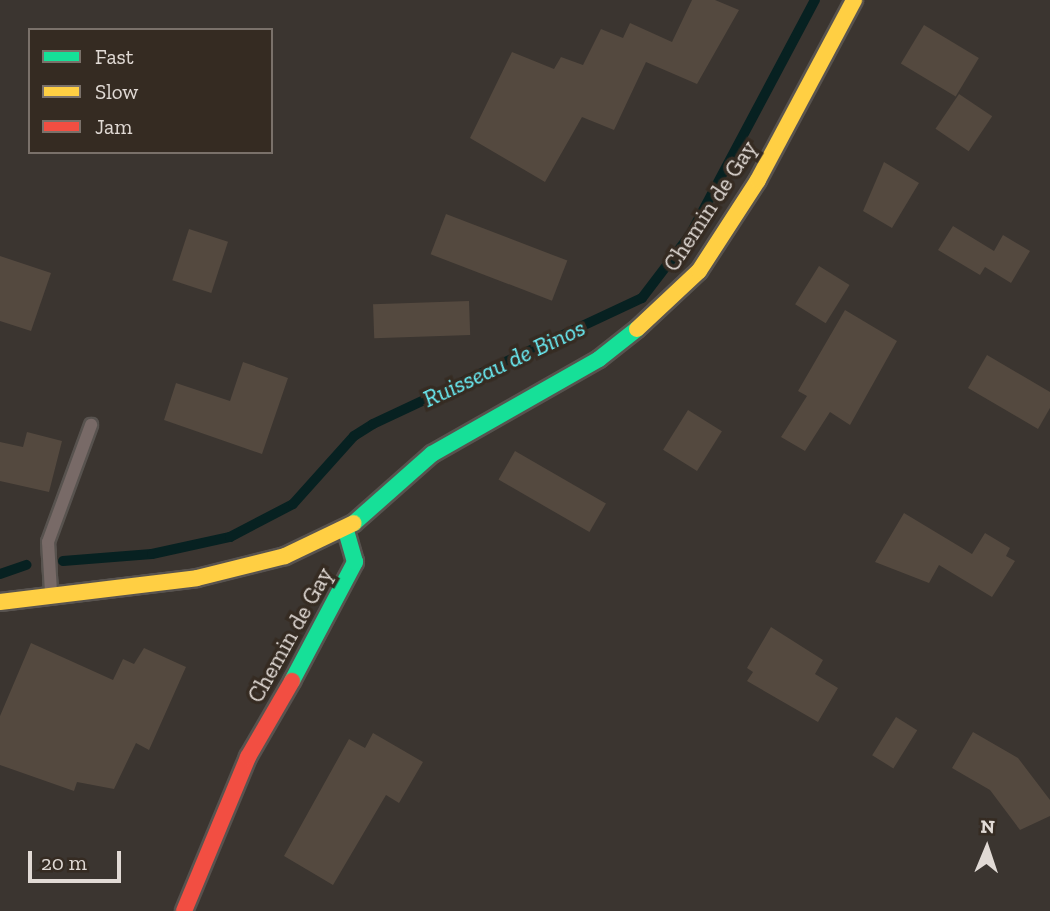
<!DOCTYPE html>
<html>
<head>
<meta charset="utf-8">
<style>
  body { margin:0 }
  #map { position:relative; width:1050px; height:911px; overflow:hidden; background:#3b3530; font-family:"Zilla Slab",serif }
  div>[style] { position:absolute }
  .stream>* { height:10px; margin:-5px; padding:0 5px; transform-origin:5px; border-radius:5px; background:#072121 }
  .building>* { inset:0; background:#54493f; transform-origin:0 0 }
  .roads { filter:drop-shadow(2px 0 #58534f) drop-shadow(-2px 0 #58534f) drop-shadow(0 2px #58534f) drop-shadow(0 -2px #58534f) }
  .lane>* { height:12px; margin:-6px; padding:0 6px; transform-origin:6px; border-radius:6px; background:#786a67 }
  .fast>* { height:16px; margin:-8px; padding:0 8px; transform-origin:8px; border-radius:8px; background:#16e098 }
  .slow>* { height:16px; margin:-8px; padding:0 8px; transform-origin:8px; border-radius:8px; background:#ffcf43 }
  .jam>* { height:16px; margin:-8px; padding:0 8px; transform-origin:8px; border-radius:8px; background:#f24e42 }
  span { translate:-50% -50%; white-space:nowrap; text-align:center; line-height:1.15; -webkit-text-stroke:7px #352b22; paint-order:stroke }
  .street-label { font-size:23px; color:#e1dad5 }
  .water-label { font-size:24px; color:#6bf0f8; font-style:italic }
  .legend { position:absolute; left:28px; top:28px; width:245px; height:126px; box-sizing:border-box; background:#352b22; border:2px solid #7a716a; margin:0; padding:9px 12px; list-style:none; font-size:21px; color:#e1dad5 }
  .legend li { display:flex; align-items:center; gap:14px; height:35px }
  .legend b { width:35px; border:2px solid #7a716a }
  .north { position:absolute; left:952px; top:813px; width:70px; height:70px; -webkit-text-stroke:5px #352b22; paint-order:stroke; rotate:2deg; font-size:19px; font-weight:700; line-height:28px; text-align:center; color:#e1dad5 }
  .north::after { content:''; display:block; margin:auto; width:24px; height:32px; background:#e1dad5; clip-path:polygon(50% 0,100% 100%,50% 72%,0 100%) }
  .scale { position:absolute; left:28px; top:851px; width:93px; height:32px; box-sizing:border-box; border:4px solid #e1dad5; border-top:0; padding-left:9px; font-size:21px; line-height:24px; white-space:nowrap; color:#e1dad5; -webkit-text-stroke:5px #352b22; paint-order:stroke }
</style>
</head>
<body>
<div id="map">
  <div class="stream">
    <i style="left:63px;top:561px;width:89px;rotate:-4.5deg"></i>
    <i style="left:152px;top:554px;width:80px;rotate:-12.3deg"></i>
    <i style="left:230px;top:537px;width:71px;rotate:-27.6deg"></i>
    <i style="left:293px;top:504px;width:91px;rotate:-48.1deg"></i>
    <i style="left:354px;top:436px;width:22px;rotate:-32deg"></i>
    <i style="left:373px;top:424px;width:297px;rotate:-25.1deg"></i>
    <i style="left:642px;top:298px;width:79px;rotate:-52.7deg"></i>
    <i style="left:690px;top:235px;width:266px;rotate:-62deg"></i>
    <i style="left:0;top:574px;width:28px;rotate:-19deg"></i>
  </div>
  <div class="building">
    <i style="clip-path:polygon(692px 0,715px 0,739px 10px,697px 84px,646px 62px,614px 130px,582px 117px,545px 182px,470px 138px,512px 52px,554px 69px,561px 57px,583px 65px,601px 29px,623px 38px,630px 23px,672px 42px)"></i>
    <i style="left:924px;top:25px;width:64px;height:45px;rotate:31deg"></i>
    <i style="left:959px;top:94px;width:40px;height:42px;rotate:34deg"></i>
    <i style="clip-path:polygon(884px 162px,919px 183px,892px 228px,863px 211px)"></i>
    <i style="left:446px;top:214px;width:130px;height:43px;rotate:21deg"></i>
    <i style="clip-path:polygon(953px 226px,994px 251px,1003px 235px,1030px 251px,1011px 283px,985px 267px,980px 275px,938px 250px)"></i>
    <i style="left:189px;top:229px;width:41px;height:54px;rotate:18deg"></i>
    <i style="clip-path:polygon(0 256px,51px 273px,31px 331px,0 321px)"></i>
    <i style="left:819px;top:266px;width:36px;height:45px;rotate:32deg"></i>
    <i style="left:469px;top:301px;width:34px;height:96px;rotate:88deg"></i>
    <i style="clip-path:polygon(845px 310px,897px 341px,850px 425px,830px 412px,805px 451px,781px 437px,807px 396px,798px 391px)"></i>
    <i style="clip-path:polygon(987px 355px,1050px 392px,1050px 408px,1038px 429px,968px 388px)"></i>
    <i style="clip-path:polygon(243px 362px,288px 378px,262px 454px,164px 420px,176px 383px,230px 401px)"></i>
    <i style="left:688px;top:410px;width:40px;height:47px;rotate:32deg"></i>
    <i style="clip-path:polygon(27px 432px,62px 441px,49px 492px,0 481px,0 442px,23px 447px)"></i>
    <i style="left:515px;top:451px;width:105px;height:33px;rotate:30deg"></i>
    <i style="clip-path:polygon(904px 513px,972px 554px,985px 533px,1010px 548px,1006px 556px,1015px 561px,992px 597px,939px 565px,929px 583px,875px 562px)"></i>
    <i style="clip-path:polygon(771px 627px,823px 660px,815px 674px,838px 688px,818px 722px,747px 681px,753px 672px,747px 668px)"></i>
    <i style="clip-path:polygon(31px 643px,113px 680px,123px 659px,134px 664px,144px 648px,186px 667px,149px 750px,136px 743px,114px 789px,77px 782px,74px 791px,0 765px,0 716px)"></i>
    <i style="left:896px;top:717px;width:25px;height:45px;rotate:32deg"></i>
    <i style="clip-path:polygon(973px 732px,1018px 758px,1050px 800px,1050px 816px,1020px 830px,990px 790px,952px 768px)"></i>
    <i style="clip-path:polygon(373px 733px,423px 762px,399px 803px,386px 795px,333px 885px,284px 856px,349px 739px,365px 748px)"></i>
  </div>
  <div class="roads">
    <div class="lane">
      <i style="left:51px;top:592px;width:50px;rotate:-93.4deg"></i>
      <i style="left:48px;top:542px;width:125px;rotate:-69.8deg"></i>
    </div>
    <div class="fast">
      <i style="left:354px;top:523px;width:104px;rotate:-41.5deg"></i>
      <i style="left:432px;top:454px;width:192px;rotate:-29.6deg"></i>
      <i style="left:599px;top:359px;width:48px;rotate:-38.3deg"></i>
      <i style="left:292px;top:681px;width:135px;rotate:-62.1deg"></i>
      <i style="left:355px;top:562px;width:33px;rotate:-106deg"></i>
    </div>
    <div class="slow">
      <i style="left:637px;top:329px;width:85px;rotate:-43.1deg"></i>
      <i style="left:699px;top:271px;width:108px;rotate:-57deg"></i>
      <i style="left:758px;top:180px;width:204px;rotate:-61.9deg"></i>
      <i style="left:0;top:602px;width:198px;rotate:-6.9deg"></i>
      <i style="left:197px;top:578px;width:91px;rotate:-14deg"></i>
      <i style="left:285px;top:556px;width:76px;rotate:-25.6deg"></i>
    </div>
    <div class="jam">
      <i style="left:184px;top:911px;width:167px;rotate:-67.4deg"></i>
      <i style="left:248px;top:757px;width:88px;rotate:-59.9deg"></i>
    </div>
  </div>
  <div class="street-label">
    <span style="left:710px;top:206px;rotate:-57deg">Chemin de Gay</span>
    <span style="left:290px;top:635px;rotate:-61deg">Chemin de Gay</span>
  </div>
  <div class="water-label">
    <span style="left:504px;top:363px;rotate:-25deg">Ruisseau de Binos</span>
  </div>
  <ul class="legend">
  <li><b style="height:9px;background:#16e098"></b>Fast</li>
  <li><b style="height:9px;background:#ffcf43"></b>Slow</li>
  <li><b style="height:9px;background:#f24e42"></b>Jam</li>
  </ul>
  <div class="north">N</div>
  <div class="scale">20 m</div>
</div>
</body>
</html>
